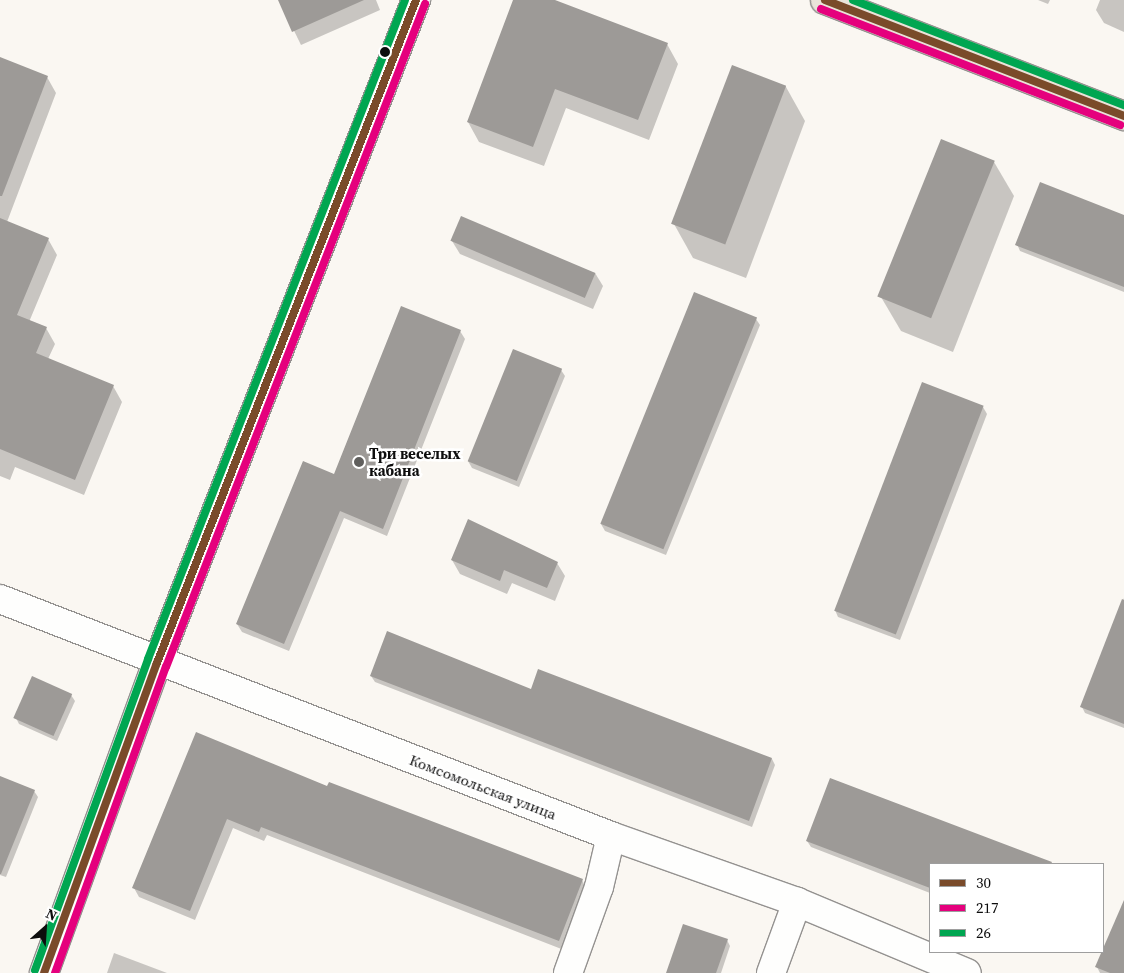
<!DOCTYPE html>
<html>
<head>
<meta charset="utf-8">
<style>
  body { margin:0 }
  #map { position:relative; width:1124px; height:973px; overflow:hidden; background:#faf7f2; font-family:"Source Serif 4",serif }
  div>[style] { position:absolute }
  .shadow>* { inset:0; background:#0003 }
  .building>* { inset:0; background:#9d9a97; transform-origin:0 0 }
  .roads { filter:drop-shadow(1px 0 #949290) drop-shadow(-1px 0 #949290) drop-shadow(0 1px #949290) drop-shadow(0 -1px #949290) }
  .minor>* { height:28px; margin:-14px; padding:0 14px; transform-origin:14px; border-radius:14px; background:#fefefd }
  .major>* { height:28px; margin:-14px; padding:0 14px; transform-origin:14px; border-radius:14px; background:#eae3d9 }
  .bus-1>* { height:8px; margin:-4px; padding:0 4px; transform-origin:4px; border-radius:4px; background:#7a4b2a }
  .bus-2>* { height:8px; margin:-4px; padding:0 4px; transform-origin:4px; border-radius:4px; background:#e5007d }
  .bus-3>* { height:8px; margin:-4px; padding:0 4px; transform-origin:4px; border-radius:4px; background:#00a651 }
  .dots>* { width:14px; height:14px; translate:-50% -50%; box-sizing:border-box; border:2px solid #fff; border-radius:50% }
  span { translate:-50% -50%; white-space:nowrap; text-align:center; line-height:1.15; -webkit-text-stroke:5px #fff; paint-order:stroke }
  .poi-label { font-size:15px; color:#0d0d0d; font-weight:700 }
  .left { translate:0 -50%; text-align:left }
  .street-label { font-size:15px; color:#0d0d0d }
  .legend { position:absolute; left:929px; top:863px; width:175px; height:90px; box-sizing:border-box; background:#fff; border:1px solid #9e9e9e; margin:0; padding:6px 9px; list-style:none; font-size:15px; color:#0d0d0d }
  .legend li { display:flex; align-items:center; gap:10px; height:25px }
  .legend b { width:25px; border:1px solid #9e9e9e }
  .north { position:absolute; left:20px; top:903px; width:50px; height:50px; -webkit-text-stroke:4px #fff; paint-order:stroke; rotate:26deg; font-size:14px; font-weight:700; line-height:20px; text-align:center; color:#0d0d0d }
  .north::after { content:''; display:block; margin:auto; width:18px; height:22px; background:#0d0d0d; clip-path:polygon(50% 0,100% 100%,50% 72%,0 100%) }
</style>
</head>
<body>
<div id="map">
  <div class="shadow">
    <i style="clip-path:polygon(279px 0,376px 0,380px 10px,301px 45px)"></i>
    <i style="clip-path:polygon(515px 0,552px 0,667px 44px,678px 64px,649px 140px,566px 108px,544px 166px,479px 142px,468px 122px)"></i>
    <i style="clip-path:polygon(1038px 0,1050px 0,1048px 4px)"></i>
    <i style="clip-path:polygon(1100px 0,1124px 0,1124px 32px,1104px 23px,1096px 10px)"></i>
    <i style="clip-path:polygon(0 59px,47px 77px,56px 93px,7px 222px,48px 239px,57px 255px,29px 322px,46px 328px,55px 344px,48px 359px,113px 386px,122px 402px,84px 495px,15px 467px,10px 480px,0 476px)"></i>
    <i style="clip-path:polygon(732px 67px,786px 87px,805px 121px,746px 278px,693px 258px,674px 224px)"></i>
    <i style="clip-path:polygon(994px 162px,1014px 196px,953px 352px,901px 331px,881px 297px)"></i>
    <i style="clip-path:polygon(1124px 216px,1124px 292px,1020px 251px,1017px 244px)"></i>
    <i style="clip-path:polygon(452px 241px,595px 273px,603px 286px,593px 309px,460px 254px)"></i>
    <i style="clip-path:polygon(756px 319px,760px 325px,666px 555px,605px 531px,601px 524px)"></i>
    <i style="clip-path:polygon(460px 331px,465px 339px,387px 536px,344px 518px,289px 651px,242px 632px,237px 624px,335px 476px)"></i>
    <i style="clip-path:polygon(561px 370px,565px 376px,519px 487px,472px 468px,468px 461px)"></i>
    <i style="clip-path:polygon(983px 407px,987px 414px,900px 640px,838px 617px,835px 610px)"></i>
    <i style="clip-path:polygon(468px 521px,557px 563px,565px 576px,555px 601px,512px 583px,507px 594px,460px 574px,452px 560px)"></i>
    <i style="clip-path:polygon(1124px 598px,1124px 728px,1085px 713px,1082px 707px)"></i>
    <i style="clip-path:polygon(371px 676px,772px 759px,775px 765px,752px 827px,375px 682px)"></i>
    <i style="clip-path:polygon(71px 695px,75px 701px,57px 741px,19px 724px,16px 718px)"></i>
    <i style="clip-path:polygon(197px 734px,328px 787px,582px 880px,587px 890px,564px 950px,267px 835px,264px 841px,233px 828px,195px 920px,139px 897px,134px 888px)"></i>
    <i style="clip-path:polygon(0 777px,34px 791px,38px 797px,6px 877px,0 875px)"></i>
    <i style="clip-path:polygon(831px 779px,1054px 864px,930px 864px,930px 893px,811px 847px,807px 841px)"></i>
    <i style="clip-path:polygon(1124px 928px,1124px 973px,1100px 973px,1097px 967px)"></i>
    <i style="clip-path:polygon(727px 940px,730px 946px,721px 973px,668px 973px)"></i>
    <i style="clip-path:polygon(114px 953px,167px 973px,107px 973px)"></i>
  </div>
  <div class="building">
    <i style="clip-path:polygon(278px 0,364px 0,292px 32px)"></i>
    <i style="clip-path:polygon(513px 0,555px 0,668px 43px,638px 120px,555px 89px,533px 147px,467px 122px)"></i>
    <i style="clip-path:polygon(0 57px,48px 76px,2px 196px,0 196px)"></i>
    <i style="left:732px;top:65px;width:58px;height:170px;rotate:21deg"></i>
    <i style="left:941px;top:139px;width:58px;height:170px;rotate:22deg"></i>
    <i style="clip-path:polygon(1040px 182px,1124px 215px,1124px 287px,1015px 245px)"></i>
    <i style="left:461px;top:216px;width:146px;height:27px;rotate:23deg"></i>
    <i style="clip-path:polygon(0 218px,49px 238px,17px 315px,47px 327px,36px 353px,114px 385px,75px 480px,0 449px)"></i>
    <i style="left:694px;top:292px;width:68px;height:250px;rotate:22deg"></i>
    <i style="clip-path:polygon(401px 306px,461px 330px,383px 529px,340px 511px,284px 644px,236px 624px,303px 461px,334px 474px)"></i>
    <i style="left:513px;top:349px;width:53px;height:121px;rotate:22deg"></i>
    <i style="left:922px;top:382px;width:66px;height:245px;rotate:21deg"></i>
    <i style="clip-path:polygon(468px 519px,558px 562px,547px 588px,504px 570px,500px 581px,451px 560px)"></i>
    <i style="clip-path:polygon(1122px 599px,1124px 600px,1124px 724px,1080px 707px)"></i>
    <i style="clip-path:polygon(387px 631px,531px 689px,538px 669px,772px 758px,749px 821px,370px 676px)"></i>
    <i style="left:32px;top:676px;width:44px;height:46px;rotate:24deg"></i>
    <i style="clip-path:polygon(196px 732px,327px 786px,329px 782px,583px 879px,559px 941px,261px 827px,259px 832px,227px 819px,190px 911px,132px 888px)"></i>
    <i style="clip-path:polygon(0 776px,35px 790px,1px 874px,0 874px)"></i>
    <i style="clip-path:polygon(830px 778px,1052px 862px,1051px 864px,930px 864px,930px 888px,806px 841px)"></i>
    <i style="clip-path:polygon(1124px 900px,1124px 973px,1110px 973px,1095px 967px)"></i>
    <i style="clip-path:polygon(683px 924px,728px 939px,716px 973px,666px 973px)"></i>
  </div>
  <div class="roads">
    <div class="minor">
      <i style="left:0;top:599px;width:655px;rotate:21.2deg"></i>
      <i style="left:611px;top:836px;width:197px;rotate:19.5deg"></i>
      <i style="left:797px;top:902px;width:184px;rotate:22.7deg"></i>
      <i style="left:44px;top:973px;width:330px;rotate:-70deg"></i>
      <i style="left:157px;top:663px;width:712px;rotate:-68.66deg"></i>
      <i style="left:568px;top:973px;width:91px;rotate:-70.2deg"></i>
      <i style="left:599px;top:887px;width:52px;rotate:-76.8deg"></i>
      <i style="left:771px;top:973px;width:76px;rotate:-69.9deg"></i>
    </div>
    <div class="major">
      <i style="left:825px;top:0;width:321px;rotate:21.2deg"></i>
    </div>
  </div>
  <div class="bus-1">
    <i style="left:825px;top:0;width:321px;rotate:21.2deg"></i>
    <i style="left:44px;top:973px;width:330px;rotate:-70deg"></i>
    <i style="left:157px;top:663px;width:712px;rotate:-68.66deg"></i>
  </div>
  <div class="bus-2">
    <i style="left:821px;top:9px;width:321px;rotate:21.2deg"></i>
    <i style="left:55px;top:973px;width:326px;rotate:-70.1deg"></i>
    <i style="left:166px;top:667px;width:712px;rotate:-68.66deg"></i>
  </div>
  <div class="bus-3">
    <i style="left:853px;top:0;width:291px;rotate:21.2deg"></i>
    <i style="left:35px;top:970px;width:331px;rotate:-70deg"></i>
    <i style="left:148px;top:659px;width:707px;rotate:-68.69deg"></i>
  </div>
  <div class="dots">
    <i style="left:385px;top:52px;background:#0d0d0d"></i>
    <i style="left:359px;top:462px;background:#605f5d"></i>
  </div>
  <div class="poi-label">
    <span class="left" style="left:369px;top:462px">Три веселых<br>кабана</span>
  </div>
  <div class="street-label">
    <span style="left:483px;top:787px;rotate:21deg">Комсомольская улица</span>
  </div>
  <ul class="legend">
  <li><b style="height:6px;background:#7a4b2a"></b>30</li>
  <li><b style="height:6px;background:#e5007d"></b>217</li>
  <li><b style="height:6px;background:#00a651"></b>26</li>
  </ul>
  <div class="north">N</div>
</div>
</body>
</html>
